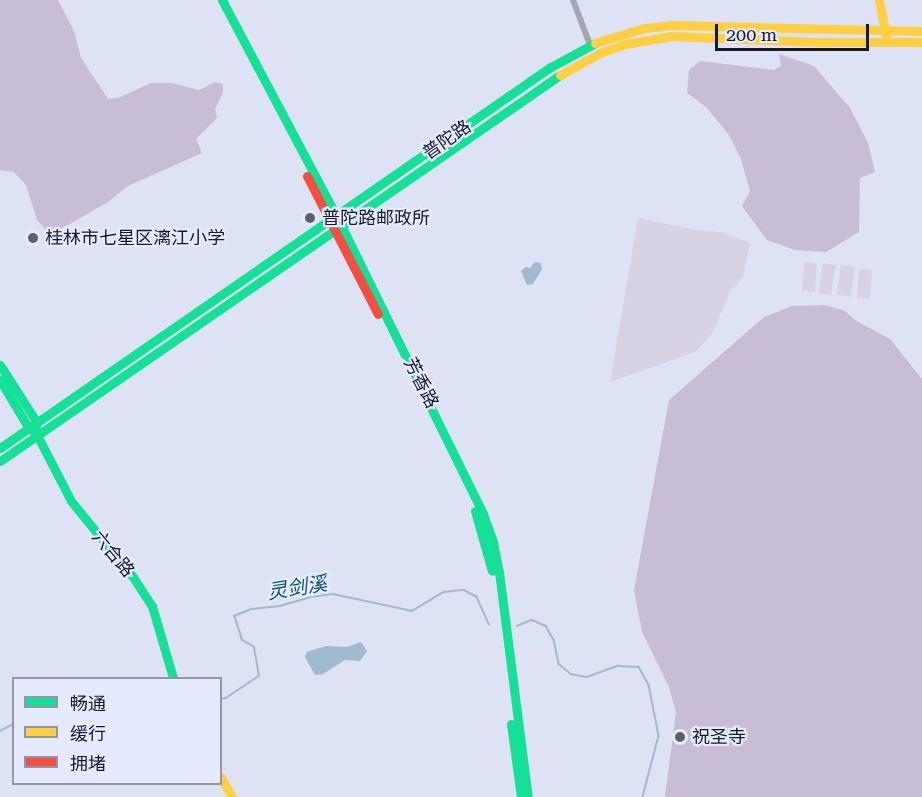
<!DOCTYPE html>
<html>
<head>
<meta charset="utf-8">
<style>
  body { margin:0 }
  #map { position:relative; width:922px; height:797px; overflow:hidden; background:#dee2f5; font-family:"Roboto Serif","Noto Sans SC",serif }
  div>[style] { position:absolute }
  .green>* { inset:0; background:#d8d2e5; transform-origin:0 0 }
  .forest>* { inset:0; background:#c8bdd6 }
  .water>* { inset:0; background:#a0bbce }
  .stream>* { height:1.5px; margin:-0.75px; padding:0 0.75px; transform-origin:0.75px; border-radius:0.75px; background:#a0bbce }
  .street>* { height:6px; margin:-3px; padding:0 3px; transform-origin:3px; border-radius:3px; background:#a3a7ae }
  .fast>* { height:9px; margin:-4.5px; padding:0 4.5px; transform-origin:4.5px; border-radius:4.5px; background:#16e098 }
  .slow>* { height:9px; margin:-4.5px; padding:0 4.5px; transform-origin:4.5px; border-radius:4.5px; background:#ffcf43 }
  .jam>* { height:9px; margin:-4.5px; padding:0 4.5px; transform-origin:4.5px; border-radius:4.5px; background:#f24e42 }
  .dots>* { width:16px; height:16px; translate:-50% -50%; box-sizing:border-box; border:3px solid #e6eaff; border-radius:50% }
  span { translate:-50% -50%; white-space:nowrap; text-align:center; line-height:1.15; -webkit-text-stroke:4.5px #e6eaff; paint-order:stroke }
  .street-label { font-size:18px; color:#171925 }
  .poi-label { font-size:18px; color:#171925 }
  .left { translate:0 -50%; text-align:left }
  .water-label { font-size:20px; color:#09516e; font-style:italic }
  .legend { position:absolute; left:12px; top:677px; width:210px; height:108px; box-sizing:border-box; background:#e6eaff; border:2px solid #9396a8; margin:0; padding:8px 10px; list-style:none; font-size:18px; color:#171925 }
  .legend li { display:flex; align-items:center; gap:12px; height:30px }
  .legend b { width:30px; border:2px solid #9396a8 }
  .scale { position:absolute; left:715px; top:24px; width:154px; height:27px; box-sizing:border-box; border:3px solid #171925; border-top:0; padding-left:8px; font-size:18px; line-height:21px; white-space:nowrap; color:#171925; -webkit-text-stroke:4px #e6eaff; paint-order:stroke }
</style>
</head>
<body>
<div id="map">
  <div class="green">
    <i style="clip-path:polygon(638px 218px,696px 230px,722px 232px,750px 243px,743px 277px,730px 292px,712px 334px,695px 352px,610px 382px)"></i>
    <i style="left:804px;top:262px;width:13px;height:29px;rotate:4deg"></i>
    <i style="left:823px;top:263px;width:13px;height:30px;rotate:9deg"></i>
    <i style="left:841px;top:265px;width:14px;height:30px;rotate:8deg"></i>
    <i style="left:859px;top:269px;width:13px;height:29px;rotate:4deg"></i>
  </div>
  <div class="forest">
    <i style="clip-path:polygon(0 0,58px 0,74px 31px,81px 58px,108px 99px,118px 98px,151px 83px,172px 83px,199px 90px,215px 82px,223px 84px,223px 92px,215px 109px,217px 118px,196px 139px,202px 153px,128px 186px,108px 202px,68px 225px,57px 230px,46px 230px,37px 220px,26px 185px,14px 172px,0 170px)"></i>
    <i style="clip-path:polygon(779px 54px,814px 66px,850px 108px,868px 143px,875px 172px,860px 178px,859px 232px,826px 252px,795px 250px,767px 240px,742px 206px,750px 191px,741px 159px,729px 135px,706px 107px,687px 93px,689px 70px,700px 61px,774px 70px,781px 66px)"></i>
    <i style="clip-path:polygon(825px 305px,845px 311px,855px 320px,890px 339px,922px 379px,922px 797px,665px 797px,676px 712px,669px 687px,642px 632px,634px 590px,669px 400px,764px 317px,792px 306px)"></i>
  </div>
  <div class="water">
    <i style="clip-path:polygon(535px 262px,541px 263px,542px 269px,533px 284px,527px 285px,521px 271px,526px 267px,530px 268px)"></i>
    <i style="clip-path:polygon(361px 642px,367px 651px,360px 661px,345px 660px,323px 674px,315px 675px,305px 657px,307px 652px,312px 650px,327px 646px,347px 647px)"></i>
  </div>
  <div class="stream">
    <i style="left:517px;top:626px;width:16px;rotate:-22deg"></i>
    <i style="left:532px;top:620px;width:15px;rotate:23deg"></i>
    <i style="left:546px;top:626px;width:16px;rotate:60deg"></i>
    <i style="left:554px;top:640px;width:25px;rotate:78deg"></i>
    <i style="left:559px;top:664px;width:16px;rotate:40deg"></i>
    <i style="left:571px;top:674px;width:16px;rotate:11deg"></i>
    <i style="left:587px;top:677px;width:33px;rotate:-20deg"></i>
    <i style="left:618px;top:666px;width:21px;rotate:3deg"></i>
    <i style="left:639px;top:667px;width:21px;rotate:61deg"></i>
    <i style="left:649px;top:685px;width:52px;rotate:78.9deg"></i>
    <i style="left:659px;top:736px;width:63px;rotate:104.7deg"></i>
    <i style="left:220px;top:699px;width:6px;rotate:-9deg"></i>
    <i style="left:226px;top:698px;width:40px;rotate:-34deg"></i>
    <i style="left:259px;top:676px;width:29px;rotate:-100deg"></i>
    <i style="left:254px;top:647px;width:14px;rotate:-150deg"></i>
    <i style="left:242px;top:640px;width:25px;rotate:-108deg"></i>
    <i style="left:234px;top:616px;width:18px;rotate:-22deg"></i>
    <i style="left:251px;top:609px;width:29px;rotate:-6deg"></i>
    <i style="left:280px;top:606px;width:32px;rotate:-16deg"></i>
    <i style="left:311px;top:597px;width:22px;rotate:-8deg"></i>
    <i style="left:333px;top:594px;width:81px;rotate:12.1deg"></i>
    <i style="left:412px;top:611px;width:37px;rotate:-31deg"></i>
    <i style="left:444px;top:592px;width:20px;rotate:-6deg"></i>
    <i style="left:464px;top:590px;width:15px;rotate:28deg"></i>
    <i style="left:477px;top:597px;width:30px;rotate:66deg"></i>
    <i style="left:0;top:731px;width:16px;rotate:-27deg"></i>
  </div>
  <div class="street">
    <i style="left:573px;top:0;width:48px;rotate:69.3deg"></i>
  </div>
  <div class="fast">
    <i style="left:222px;top:0;width:257px;rotate:62.1deg"></i>
    <i style="left:342px;top:227px;width:320px;rotate:63.8deg"></i>
    <i style="left:483px;top:514px;width:30px;rotate:70deg"></i>
    <i style="left:493px;top:542px;width:31px;rotate:79deg"></i>
    <i style="left:499px;top:572px;width:227px;rotate:82.7deg"></i>
    <i style="left:0;top:365px;width:67px;rotate:57.3deg"></i>
    <i style="left:36px;top:421px;width:6px;rotate:90deg"></i>
    <i style="left:0;top:380px;width:55px;rotate:59.2deg"></i>
    <i style="left:28px;top:427px;width:12px;rotate:42deg"></i>
    <i style="left:37px;top:435px;width:74px;rotate:62.7deg"></i>
    <i style="left:71px;top:501px;width:98px;rotate:50.8deg"></i>
    <i style="left:133px;top:577px;width:35px;rotate:57deg"></i>
    <i style="left:152px;top:606px;width:75px;rotate:73.7deg"></i>
    <i style="left:0;top:448px;width:668px;rotate:-34.69deg"></i>
    <i style="left:549px;top:68px;width:52px;rotate:-28.5deg"></i>
    <i style="left:0;top:461px;width:680px;rotate:-34.58deg"></i>
    <i style="left:475px;top:511px;width:62px;rotate:74.2deg"></i>
    <i style="left:511px;top:724px;width:74px;rotate:82.2deg"></i>
  </div>
  <div class="slow">
    <i style="left:879px;top:0;width:37px;rotate:79deg"></i>
    <i style="left:595px;top:43px;width:51px;rotate:-17deg"></i>
    <i style="left:644px;top:28px;width:27px;rotate:-6deg"></i>
    <i style="left:671px;top:25px;width:251px;rotate:1.4deg"></i>
    <i style="left:560px;top:75px;width:46px;rotate:-28.8deg"></i>
    <i style="left:600px;top:53px;width:27px;rotate:-20deg"></i>
    <i style="left:625px;top:44px;width:48px;rotate:-9.7deg"></i>
    <i style="left:672px;top:36px;width:143px;rotate:2.4deg"></i>
    <i style="left:815px;top:42px;width:107px"></i>
    <i style="left:220px;top:776px;width:24px;rotate:60deg"></i>
  </div>
  <div class="jam">
    <i style="left:307px;top:176px;width:155px;rotate:62.8deg"></i>
  </div>
  <div class="dots">
    <i style="left:310px;top:218px;background:#5d5f6e"></i>
    <i style="left:33px;top:238px;background:#5d5f6e"></i>
    <i style="left:680px;top:737px;background:#5d5f6e"></i>
  </div>
  <div class="street-label">
    <span style="left:447px;top:140px;rotate:-35deg">普陀路</span>
    <span style="left:421px;top:383px;rotate:63deg">芳香路</span>
    <span style="left:113px;top:554px;rotate:50deg">六合路</span>
  </div>
  <div class="poi-label">
    <span class="left" style="left:322px;top:218px">普陀路邮政所</span>
    <span class="left" style="left:45px;top:238px">桂林市七星区漓江小学</span>
    <span class="left" style="left:692px;top:737px">祝圣寺</span>
  </div>
  <div class="water-label">
    <span style="left:297px;top:588px;rotate:-9deg">灵剑溪</span>
  </div>
  <ul class="legend">
  <li><b style="height:8px;background:#16e098"></b>畅通</li>
  <li><b style="height:8px;background:#ffcf43"></b>缓行</li>
  <li><b style="height:8px;background:#f24e42"></b>拥堵</li>
  </ul>
  <div class="scale">200 m</div>
</div>
</body>
</html>
